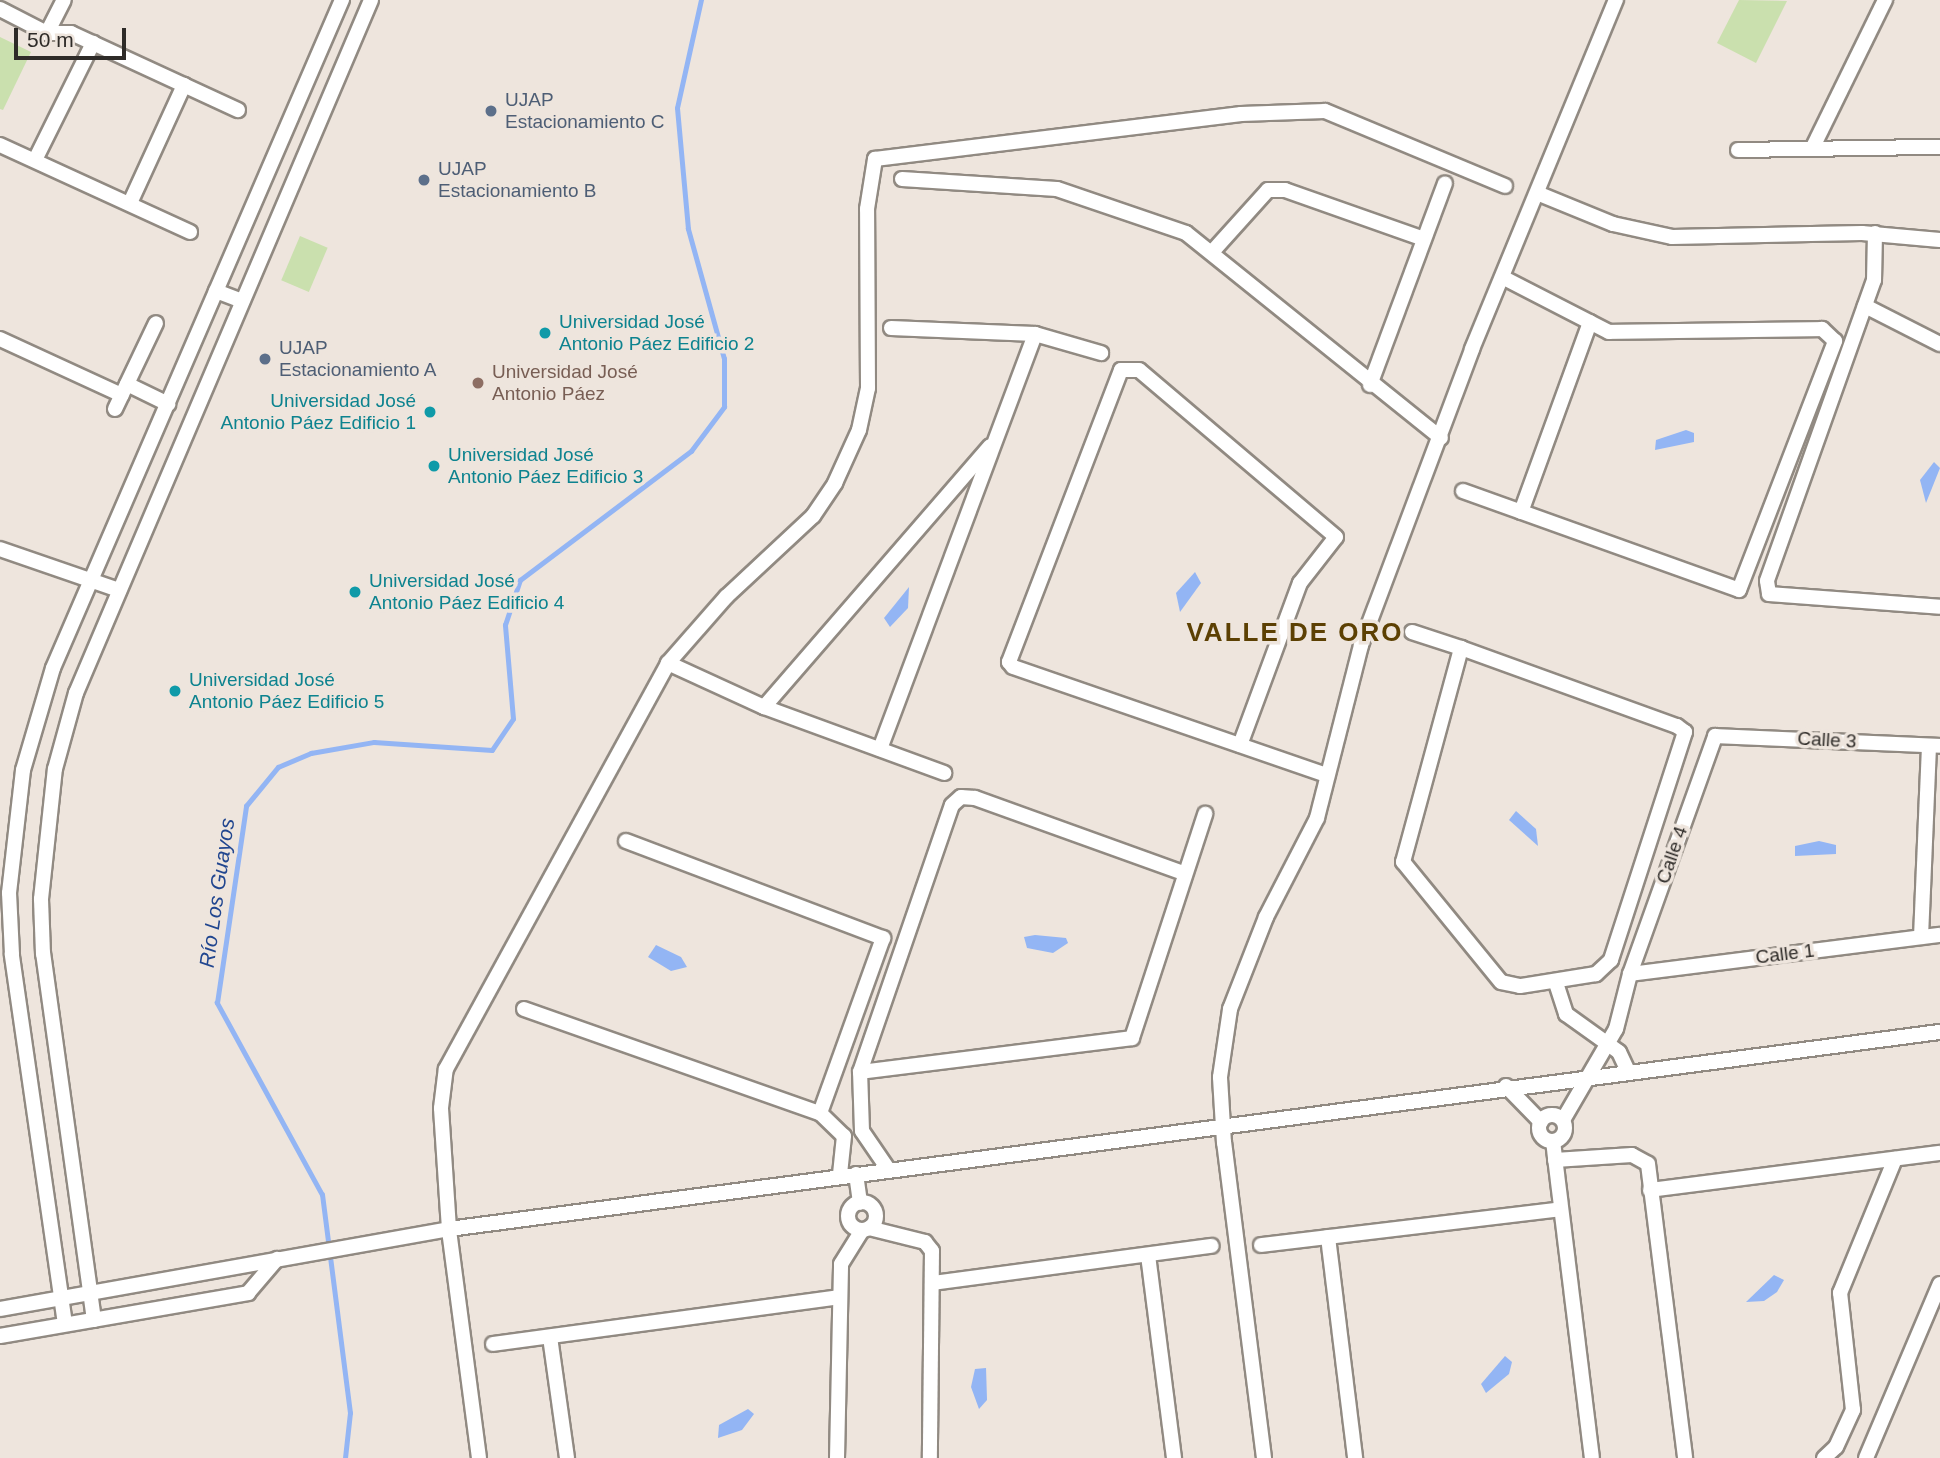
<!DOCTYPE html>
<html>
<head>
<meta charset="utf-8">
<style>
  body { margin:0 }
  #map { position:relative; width:1940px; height:1458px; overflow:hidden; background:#eee5dd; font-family:Helvetica,sans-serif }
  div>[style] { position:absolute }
  .green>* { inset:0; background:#cae0ae; transform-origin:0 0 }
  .water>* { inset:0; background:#93b5f4 }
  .stream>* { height:4.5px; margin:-2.25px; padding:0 2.25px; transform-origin:2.25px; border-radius:2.25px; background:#93b5f4 }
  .roads { filter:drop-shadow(2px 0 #918a82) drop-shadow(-2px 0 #918a82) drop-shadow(0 2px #918a82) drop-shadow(0 -2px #918a82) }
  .street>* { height:14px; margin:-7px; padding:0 7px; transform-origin:7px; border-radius:7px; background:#fff }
  .street>.ring { margin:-7px; padding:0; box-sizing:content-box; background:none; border:14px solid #fff; border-radius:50% }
  .dots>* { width:19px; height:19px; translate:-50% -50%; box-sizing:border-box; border:4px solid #eee5dd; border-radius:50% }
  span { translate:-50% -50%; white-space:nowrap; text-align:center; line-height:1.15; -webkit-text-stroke:7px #eee5dd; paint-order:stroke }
  .service-label { font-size:19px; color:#4e5e75 }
  .left { translate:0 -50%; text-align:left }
  .culture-label { font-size:19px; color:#0d838f }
  .right { translate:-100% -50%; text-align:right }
  .education-label { font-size:19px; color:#785e54 }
  .street-label { font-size:19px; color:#2e2b28 }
  .water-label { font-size:21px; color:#21468f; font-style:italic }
  .district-label { font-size:26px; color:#5c4003; font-weight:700; letter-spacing:2px }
  .scale { position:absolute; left:14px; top:28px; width:112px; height:32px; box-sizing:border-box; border:4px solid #2e2b28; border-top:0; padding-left:9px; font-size:21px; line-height:24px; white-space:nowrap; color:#2e2b28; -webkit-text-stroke:5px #eee5dd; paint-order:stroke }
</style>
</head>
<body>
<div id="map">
  <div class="green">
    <i style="clip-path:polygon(1739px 0,1787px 1px,1756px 63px,1717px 43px)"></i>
    <i style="clip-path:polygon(0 37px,31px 52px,3px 110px,0 109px)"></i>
    <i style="left:300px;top:236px;width:30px;height:48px;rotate:23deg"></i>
  </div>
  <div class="water">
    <i style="clip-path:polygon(1686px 430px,1694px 433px,1694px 442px,1655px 450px,1656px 440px)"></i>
    <i style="clip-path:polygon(1934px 462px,1940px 468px,1926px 503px,1920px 480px)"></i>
    <i style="clip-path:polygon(1195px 572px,1201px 583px,1180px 612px,1176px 593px)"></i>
    <i style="clip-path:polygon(909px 587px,908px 608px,890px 627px,884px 618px)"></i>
    <i style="clip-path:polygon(1516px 811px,1536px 829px,1538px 846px,1509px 820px)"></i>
    <i style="clip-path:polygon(1819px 841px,1836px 845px,1836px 854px,1795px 856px,1795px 846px)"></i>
    <i style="clip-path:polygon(1035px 935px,1066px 938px,1068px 943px,1053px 953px,1027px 948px,1024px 937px)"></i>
    <i style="clip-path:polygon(656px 945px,681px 957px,687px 967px,671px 971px,648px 957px)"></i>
    <i style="clip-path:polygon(1774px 1275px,1784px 1280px,1777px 1292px,1764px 1301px,1746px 1302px)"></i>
    <i style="clip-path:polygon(1505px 1356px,1512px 1362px,1509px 1374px,1486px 1393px,1481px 1384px)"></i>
    <i style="clip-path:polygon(986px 1368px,987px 1400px,979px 1409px,971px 1387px,975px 1369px)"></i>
    <i style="clip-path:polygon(748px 1409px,754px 1414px,742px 1430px,718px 1438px,719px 1425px)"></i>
  </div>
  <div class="stream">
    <i style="left:345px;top:1458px;width:45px;rotate:-83.7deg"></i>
    <i style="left:350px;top:1413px;width:220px;rotate:-97.3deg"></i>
    <i style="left:322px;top:1195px;width:219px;rotate:-118.7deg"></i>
    <i style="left:217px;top:1003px;width:199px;rotate:-81.6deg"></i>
    <i style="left:246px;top:806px;width:50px;rotate:-50.6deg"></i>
    <i style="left:278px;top:767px;width:36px;rotate:-23deg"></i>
    <i style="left:311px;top:753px;width:64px;rotate:-9.9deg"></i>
    <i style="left:374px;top:742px;width:118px;rotate:3.9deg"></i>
    <i style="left:492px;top:750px;width:37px;rotate:-56deg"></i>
    <i style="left:513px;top:719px;width:94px;rotate:-94.9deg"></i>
    <i style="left:505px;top:625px;width:47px;rotate:-71.6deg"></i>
    <i style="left:520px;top:580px;width:214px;rotate:-37deg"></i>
    <i style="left:691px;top:451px;width:55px;rotate:-53.1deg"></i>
    <i style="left:724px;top:407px;width:48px;rotate:-90deg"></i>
    <i style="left:724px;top:359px;width:135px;rotate:-105.5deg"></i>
    <i style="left:688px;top:229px;width:121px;rotate:-95.2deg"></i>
    <i style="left:677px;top:108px;width:111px;rotate:-77.5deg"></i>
  </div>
  <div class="roads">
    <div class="street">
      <i style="left:0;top:9px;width:53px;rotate:27.1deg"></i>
      <i style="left:47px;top:33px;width:24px"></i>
      <i style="left:71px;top:33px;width:184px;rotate:24.8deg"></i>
      <i style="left:47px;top:33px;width:37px;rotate:-63deg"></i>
      <i style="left:0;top:145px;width:209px;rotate:24.6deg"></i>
      <i style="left:1813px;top:147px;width:164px;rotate:-63.9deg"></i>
      <i style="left:1738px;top:150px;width:202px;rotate:-0.9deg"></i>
      <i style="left:35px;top:160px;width:131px;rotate:-63.6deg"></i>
      <i style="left:902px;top:179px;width:155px;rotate:3.7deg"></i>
      <i style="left:1057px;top:189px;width:136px;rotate:18.8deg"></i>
      <i style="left:1186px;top:233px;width:327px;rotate:38.8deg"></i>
      <i style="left:1537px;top:193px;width:82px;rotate:22.2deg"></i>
      <i style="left:1613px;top:224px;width:60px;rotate:12.4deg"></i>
      <i style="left:1672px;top:237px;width:190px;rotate:-1.2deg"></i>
      <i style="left:1862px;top:233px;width:78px;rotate:5.1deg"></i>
      <i style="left:130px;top:203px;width:130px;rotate:-65.4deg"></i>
      <i style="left:1875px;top:233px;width:47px;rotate:91.2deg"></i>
      <i style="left:1874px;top:280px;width:319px;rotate:109.6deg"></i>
      <i style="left:1767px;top:581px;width:13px;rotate:81deg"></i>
      <i style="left:1769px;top:594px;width:171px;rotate:4.3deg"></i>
      <i style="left:1213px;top:251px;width:82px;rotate:-48deg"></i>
      <i style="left:1268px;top:190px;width:17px"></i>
      <i style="left:1285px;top:190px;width:147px;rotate:19.4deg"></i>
      <i style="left:216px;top:291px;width:28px;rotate:21deg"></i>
      <i style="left:1865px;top:306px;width:84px;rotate:26.9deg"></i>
      <i style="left:891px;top:328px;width:144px;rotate:2.4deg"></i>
      <i style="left:1035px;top:334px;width:69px;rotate:16.1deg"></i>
      <i style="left:0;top:339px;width:134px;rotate:24.7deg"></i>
      <i style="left:127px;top:384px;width:46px;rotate:26deg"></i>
      <i style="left:1370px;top:385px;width:215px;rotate:-69.6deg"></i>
      <i style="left:115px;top:409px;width:95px;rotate:-64.5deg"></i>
      <i style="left:1463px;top:491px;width:293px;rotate:19.7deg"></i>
      <i style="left:1739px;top:590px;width:267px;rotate:-68.9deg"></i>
      <i style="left:1835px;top:341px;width:18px;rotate:-137deg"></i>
      <i style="left:1822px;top:329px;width:213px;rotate:179.2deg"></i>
      <i style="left:1609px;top:332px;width:120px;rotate:-152.8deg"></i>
      <i style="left:1521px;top:512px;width:202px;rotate:-70deg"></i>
      <i style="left:0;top:549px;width:126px;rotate:19deg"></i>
      <i style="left:1412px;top:632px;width:52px;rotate:18.1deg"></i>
      <i style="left:1461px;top:648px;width:230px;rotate:19.9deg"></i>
      <i style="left:1677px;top:726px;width:10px;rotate:37deg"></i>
      <i style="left:1685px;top:732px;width:240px;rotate:108deg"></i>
      <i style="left:1611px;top:960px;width:21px;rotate:137deg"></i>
      <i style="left:1596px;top:974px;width:77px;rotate:171deg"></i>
      <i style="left:1520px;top:986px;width:19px;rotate:-168deg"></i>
      <i style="left:1501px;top:982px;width:155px;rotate:-129.2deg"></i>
      <i style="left:1403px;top:862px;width:222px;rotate:-74.8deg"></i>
      <i style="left:668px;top:663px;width:106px;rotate:24.6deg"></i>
      <i style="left:764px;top:707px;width:192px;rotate:20.1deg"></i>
      <i style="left:764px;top:707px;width:345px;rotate:-49.1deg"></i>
      <i style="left:1240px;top:745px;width:173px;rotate:-69.7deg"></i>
      <i style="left:1300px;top:583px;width:58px;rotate:-52deg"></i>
      <i style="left:1336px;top:537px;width:258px;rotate:-139.7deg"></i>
      <i style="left:1139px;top:370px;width:18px;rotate:180deg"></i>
      <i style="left:1121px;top:370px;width:313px;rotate:111deg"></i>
      <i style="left:1009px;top:662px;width:6px;rotate:51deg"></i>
      <i style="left:1013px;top:667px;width:331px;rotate:19deg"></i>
      <i style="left:880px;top:749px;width:443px;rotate:-69.5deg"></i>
      <i style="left:626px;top:841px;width:275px;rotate:20.7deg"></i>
      <i style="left:883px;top:938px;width:186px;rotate:109.8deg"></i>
      <i style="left:1921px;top:937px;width:191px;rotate:-87.6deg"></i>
      <i style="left:1630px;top:974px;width:312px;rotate:-7.2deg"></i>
      <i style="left:1556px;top:983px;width:33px;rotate:72deg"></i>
      <i style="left:1566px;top:1014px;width:65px;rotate:35.6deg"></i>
      <i style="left:1619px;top:1052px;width:21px;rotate:65deg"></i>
      <i style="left:524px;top:1009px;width:314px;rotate:19.4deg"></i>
      <i style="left:820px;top:1113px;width:33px;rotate:44deg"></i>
      <i style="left:844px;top:1136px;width:39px;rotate:96deg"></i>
      <i style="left:860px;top:1072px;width:274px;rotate:-7.1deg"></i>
      <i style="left:1132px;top:1038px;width:236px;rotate:-71.9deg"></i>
      <i style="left:1506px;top:1086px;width:50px;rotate:45.8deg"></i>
      <i class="ring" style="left:1539px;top:1115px;width:12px;height:12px"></i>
      <i style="left:1563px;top:1120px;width:105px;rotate:-59.8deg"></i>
      <i style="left:1616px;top:1029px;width:57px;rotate:-75.7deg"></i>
      <i style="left:1630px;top:974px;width:253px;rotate:-70.3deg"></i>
      <i style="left:1715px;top:736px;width:225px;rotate:2.5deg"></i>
      <i style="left:1553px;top:1141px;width:319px;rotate:83deg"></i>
      <i style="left:1555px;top:1160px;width:77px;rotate:-3.7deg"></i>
      <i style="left:1632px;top:1155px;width:18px;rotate:29deg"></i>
      <i style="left:1648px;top:1164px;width:296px;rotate:82.8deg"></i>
      <i style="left:888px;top:1169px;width:46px;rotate:-124.4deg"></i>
      <i style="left:862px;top:1131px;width:59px;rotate:-91.9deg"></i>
      <i style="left:860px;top:1072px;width:282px;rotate:-71deg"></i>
      <i style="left:952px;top:805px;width:12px;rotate:-42deg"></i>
      <i style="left:961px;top:797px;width:14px;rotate:4deg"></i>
      <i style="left:975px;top:798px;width:221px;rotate:19.8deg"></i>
      <i style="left:856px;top:1174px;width:29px;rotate:82deg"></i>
      <i style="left:1650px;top:1190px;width:292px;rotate:-7.3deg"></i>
      <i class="ring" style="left:848px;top:1202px;width:14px;height:14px"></i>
      <i style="left:869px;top:1228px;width:58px;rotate:14deg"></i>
      <i style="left:925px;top:1242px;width:11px;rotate:52deg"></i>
      <i style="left:932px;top:1251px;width:207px;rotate:90.6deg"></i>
      <i style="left:1328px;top:1237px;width:223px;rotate:83deg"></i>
      <i style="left:1261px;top:1245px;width:302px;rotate:-6.8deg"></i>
      <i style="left:1148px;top:1255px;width:205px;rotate:82.7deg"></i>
      <i style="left:933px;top:1283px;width:281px;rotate:-7.6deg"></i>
      <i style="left:0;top:1309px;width:456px;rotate:-10.1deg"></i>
      <i style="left:449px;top:1229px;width:1504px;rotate:-7.53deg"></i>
      <i style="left:94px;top:1320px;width:370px;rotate:-97.9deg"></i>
      <i style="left:43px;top:954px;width:55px;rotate:-92.1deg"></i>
      <i style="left:41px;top:899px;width:131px;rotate:-83.9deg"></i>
      <i style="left:55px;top:769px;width:79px;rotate:-74.6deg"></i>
      <i style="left:76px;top:693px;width:753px;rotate:-66.94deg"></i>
      <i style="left:65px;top:1324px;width:374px;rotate:-98.2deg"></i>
      <i style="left:12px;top:954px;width:61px;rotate:-92.8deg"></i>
      <i style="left:9px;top:893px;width:124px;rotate:-83.5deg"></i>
      <i style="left:23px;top:770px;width:106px;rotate:-73.6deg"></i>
      <i style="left:53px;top:668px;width:728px;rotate:-66.61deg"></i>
      <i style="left:0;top:1336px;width:252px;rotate:-9.8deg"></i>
      <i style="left:248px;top:1293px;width:45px;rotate:-49.5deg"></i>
      <i style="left:550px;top:1337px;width:122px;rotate:82deg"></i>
      <i style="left:493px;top:1344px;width:349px;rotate:-7.7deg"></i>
      <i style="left:479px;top:1458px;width:231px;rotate:-97.5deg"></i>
      <i style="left:449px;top:1229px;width:121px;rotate:-93.8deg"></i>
      <i style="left:441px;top:1108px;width:39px;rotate:-83deg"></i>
      <i style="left:446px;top:1069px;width:463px;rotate:-61.3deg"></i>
      <i style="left:668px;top:663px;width:88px;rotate:-48.7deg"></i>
      <i style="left:726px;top:597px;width:119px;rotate:-43deg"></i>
      <i style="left:813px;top:516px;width:40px;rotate:-56deg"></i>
      <i style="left:835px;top:483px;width:58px;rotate:-65.6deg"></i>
      <i style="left:859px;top:430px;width:43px;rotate:-77.9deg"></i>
      <i style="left:868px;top:388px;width:179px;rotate:-90.3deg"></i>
      <i style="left:867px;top:209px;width:51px;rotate:-80.9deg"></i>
      <i style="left:875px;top:159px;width:369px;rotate:-7deg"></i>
      <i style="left:1241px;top:114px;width:84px;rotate:-2deg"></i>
      <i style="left:1325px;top:111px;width:195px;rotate:22.6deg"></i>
      <i style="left:837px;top:1458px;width:194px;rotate:-88.8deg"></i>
      <i style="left:841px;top:1264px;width:40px;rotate:-58deg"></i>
      <i style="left:1264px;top:1458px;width:318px;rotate:-97.2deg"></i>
      <i style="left:1224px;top:1143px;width:66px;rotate:-93.5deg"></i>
      <i style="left:1220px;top:1077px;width:69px;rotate:-81.6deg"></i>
      <i style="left:1230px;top:1009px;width:99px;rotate:-68.6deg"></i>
      <i style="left:1266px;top:917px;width:111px;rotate:-62.7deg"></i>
      <i style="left:1317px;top:818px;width:179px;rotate:-75.7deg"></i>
      <i style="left:1361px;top:645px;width:316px;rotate:-69.4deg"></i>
      <i style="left:1472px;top:349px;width:378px;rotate:-67.6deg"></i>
      <i style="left:1824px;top:1458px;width:16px;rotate:-43deg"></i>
      <i style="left:1836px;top:1447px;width:41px;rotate:-65.3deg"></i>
      <i style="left:1853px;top:1410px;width:118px;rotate:-96.3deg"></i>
      <i style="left:1840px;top:1293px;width:145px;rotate:-67.7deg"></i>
      <i style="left:1866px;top:1458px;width:189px;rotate:-67deg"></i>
    </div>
  </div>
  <div class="dots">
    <i style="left:491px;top:111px;background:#5c6f8a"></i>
    <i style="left:424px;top:180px;background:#5c6f8a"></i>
    <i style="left:545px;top:333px;background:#0f9aa8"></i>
    <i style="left:265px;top:359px;background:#5c6f8a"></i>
    <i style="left:478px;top:383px;background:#8d6e63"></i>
    <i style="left:430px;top:412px;background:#0f9aa8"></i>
    <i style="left:434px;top:466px;background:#0f9aa8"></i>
    <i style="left:355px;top:592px;background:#0f9aa8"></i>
    <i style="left:175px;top:691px;background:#0f9aa8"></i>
  </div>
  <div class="service-label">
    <span class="left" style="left:505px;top:111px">UJAP<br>Estacionamiento C</span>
    <span class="left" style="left:438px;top:180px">UJAP<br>Estacionamiento B</span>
    <span class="left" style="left:279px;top:359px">UJAP<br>Estacionamiento A</span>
  </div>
  <div class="culture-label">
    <span class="left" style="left:559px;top:333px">Universidad José<br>Antonio Páez Edificio 2</span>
    <span class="right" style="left:416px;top:412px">Universidad José<br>Antonio Páez Edificio 1</span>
    <span class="left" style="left:448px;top:466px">Universidad José<br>Antonio Páez Edificio 3</span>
    <span class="left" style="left:369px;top:592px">Universidad José<br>Antonio Páez Edificio 4</span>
    <span class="left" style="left:189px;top:691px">Universidad José<br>Antonio Páez Edificio 5</span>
  </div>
  <div class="education-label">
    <span class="left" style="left:492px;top:383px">Universidad José<br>Antonio Páez</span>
  </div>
  <div class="street-label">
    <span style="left:1827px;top:740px;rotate:3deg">Calle 3</span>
    <span style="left:1672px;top:855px;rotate:-71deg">Calle 4</span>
    <span style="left:1785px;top:954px;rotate:-7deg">Calle 1</span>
  </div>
  <div class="water-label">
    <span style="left:217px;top:893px;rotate:-82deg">Río Los Guayos</span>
  </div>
  <div class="district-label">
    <span style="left:1295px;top:633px">VALLE DE ORO</span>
  </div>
  <div class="scale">50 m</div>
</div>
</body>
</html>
